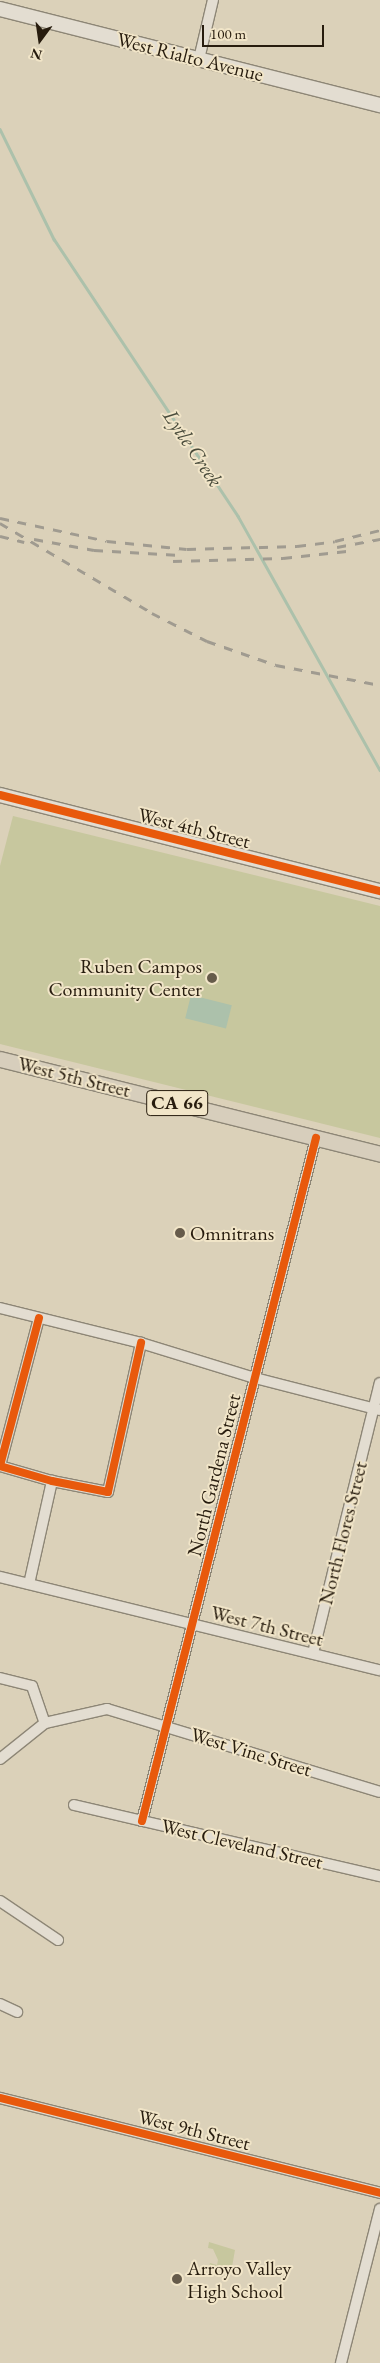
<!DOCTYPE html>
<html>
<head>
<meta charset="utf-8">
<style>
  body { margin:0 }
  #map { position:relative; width:380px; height:2363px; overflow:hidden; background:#dbd1b9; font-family:"EB Garamond",serif }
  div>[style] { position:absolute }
  .green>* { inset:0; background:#c7c79e }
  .water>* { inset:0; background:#acc1ab; transform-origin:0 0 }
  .stream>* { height:2.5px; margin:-1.25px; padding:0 1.25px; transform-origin:1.25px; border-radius:1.25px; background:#acc1ab }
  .roads { filter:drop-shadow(1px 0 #8d8676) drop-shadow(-1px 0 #8d8676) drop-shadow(0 1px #8d8676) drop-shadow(0 -1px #8d8676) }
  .street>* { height:10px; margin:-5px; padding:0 5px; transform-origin:5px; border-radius:5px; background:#e3ddd1 }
  .secondary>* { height:14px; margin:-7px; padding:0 7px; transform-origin:7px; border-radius:7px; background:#e3ddd1 }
  .primary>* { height:15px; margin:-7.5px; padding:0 7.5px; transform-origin:7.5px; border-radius:7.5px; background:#d7cebc }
  .rail>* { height:2.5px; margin-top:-1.25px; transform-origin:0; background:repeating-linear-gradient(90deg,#a09b90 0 9px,transparent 0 18px) }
  .cycleway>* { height:8px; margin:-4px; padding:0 4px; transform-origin:4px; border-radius:4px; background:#e8590c }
  .dots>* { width:14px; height:14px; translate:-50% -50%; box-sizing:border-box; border:2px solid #f1e5c8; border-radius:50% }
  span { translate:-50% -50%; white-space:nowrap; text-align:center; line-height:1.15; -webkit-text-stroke:4px #f1e5c8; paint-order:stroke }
  .shield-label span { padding:1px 4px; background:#f1e5c8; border:1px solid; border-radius:4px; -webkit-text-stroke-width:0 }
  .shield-label { font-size:19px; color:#271c0e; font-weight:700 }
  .street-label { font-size:20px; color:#271c0e }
  .poi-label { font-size:20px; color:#271c0e }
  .right { translate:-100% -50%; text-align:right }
  .left { translate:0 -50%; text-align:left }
  .water-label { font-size:21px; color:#494b3b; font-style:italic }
  .north { position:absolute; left:15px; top:15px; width:50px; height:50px; -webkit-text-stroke:4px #f1e5c8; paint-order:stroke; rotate:194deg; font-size:14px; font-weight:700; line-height:20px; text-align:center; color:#271c0e }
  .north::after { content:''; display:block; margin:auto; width:18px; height:22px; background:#271c0e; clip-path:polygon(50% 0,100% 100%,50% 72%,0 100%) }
  .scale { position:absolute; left:202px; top:25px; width:122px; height:22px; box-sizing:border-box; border:2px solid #271c0e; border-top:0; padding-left:6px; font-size:15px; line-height:18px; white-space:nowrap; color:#271c0e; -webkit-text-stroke:4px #f1e5c8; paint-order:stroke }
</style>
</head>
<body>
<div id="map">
  <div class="green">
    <i style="clip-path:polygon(13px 816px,380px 906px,380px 1138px,0 1044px,0 866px)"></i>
    <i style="clip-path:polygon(209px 2242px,235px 2250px,232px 2267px,226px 2266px,225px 2270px,209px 2267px,210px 2263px,217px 2265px,218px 2260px,213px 2249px,208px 2248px)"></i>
  </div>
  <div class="water">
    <i style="left:191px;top:995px;width:42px;height:24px;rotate:14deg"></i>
  </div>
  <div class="stream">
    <i style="left:0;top:129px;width:123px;rotate:63.9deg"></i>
    <i style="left:54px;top:239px;width:333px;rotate:56.4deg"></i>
    <i style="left:238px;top:516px;width:291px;rotate:60.8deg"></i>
  </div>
  <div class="roads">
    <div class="street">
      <i style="left:199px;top:59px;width:61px;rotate:-76.7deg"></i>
      <i style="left:0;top:1308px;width:145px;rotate:13.9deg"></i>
      <i style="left:141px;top:1343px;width:119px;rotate:17.1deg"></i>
      <i style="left:255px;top:1378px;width:129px;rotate:14.4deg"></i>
      <i style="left:39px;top:1318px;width:153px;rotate:104.8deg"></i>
      <i style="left:0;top:1466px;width:54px;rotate:16.1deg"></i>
      <i style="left:52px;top:1481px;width:57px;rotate:11.1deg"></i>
      <i style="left:108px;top:1492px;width:153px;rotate:-77.5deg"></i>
      <i style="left:0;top:1577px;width:391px;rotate:13.8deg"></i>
      <i style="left:29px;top:1584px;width:106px;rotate:-77.4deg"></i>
      <i style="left:313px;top:1653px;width:278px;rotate:-76.1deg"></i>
      <i style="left:0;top:1678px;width:33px;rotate:14deg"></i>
      <i style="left:32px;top:1686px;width:39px;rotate:71deg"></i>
      <i style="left:0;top:1759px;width:58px;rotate:-38.7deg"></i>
      <i style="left:45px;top:1723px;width:64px;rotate:-12.7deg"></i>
      <i style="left:107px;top:1709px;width:285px;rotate:16.9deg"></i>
      <i style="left:74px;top:1805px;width:314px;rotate:13.1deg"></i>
      <i style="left:142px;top:1821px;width:705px;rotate:-75.71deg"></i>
      <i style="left:0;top:1901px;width:70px;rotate:33.9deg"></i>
      <i style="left:0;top:2004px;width:19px;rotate:25deg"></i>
      <i style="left:0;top:2098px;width:392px;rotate:14deg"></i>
      <i style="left:341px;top:2363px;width:159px;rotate:-75.8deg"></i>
    </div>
    <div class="secondary">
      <i style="left:0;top:9px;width:392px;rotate:14.2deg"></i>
      <i style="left:0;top:795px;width:392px;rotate:14.2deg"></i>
    </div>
    <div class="primary">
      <i style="left:0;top:1059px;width:392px;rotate:14deg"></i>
    </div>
  </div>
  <div class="rail">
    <i style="left:0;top:518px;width:109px;rotate:12.1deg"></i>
    <i style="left:107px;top:541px;width:80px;rotate:5.7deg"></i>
    <i style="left:187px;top:549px;width:110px;rotate:-1.6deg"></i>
    <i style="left:297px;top:546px;width:38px;rotate:-7deg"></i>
    <i style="left:335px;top:541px;width:46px;rotate:-13.7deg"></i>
    <i style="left:0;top:523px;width:177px;rotate:30.6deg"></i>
    <i style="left:152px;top:613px;width:62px;rotate:27deg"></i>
    <i style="left:207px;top:641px;width:73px;rotate:19.2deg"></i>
    <i style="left:276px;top:665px;width:106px;rotate:10.9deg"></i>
    <i style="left:0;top:536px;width:25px;rotate:14deg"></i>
    <i style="left:34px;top:539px;width:61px;rotate:10.4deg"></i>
    <i style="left:94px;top:550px;width:86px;rotate:3.3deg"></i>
    <i style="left:337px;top:547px;width:44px;rotate:-10.5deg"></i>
    <i style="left:173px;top:561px;width:110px;rotate:-1.6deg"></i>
    <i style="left:283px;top:558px;width:64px;rotate:-6.2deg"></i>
  </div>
  <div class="cycleway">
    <i style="left:0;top:795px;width:392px;rotate:14.2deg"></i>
    <i style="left:39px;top:1318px;width:153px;rotate:104.8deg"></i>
    <i style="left:0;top:1466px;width:54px;rotate:16.1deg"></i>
    <i style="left:52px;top:1481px;width:57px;rotate:11.1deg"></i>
    <i style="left:108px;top:1492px;width:153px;rotate:-77.5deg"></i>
    <i style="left:142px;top:1821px;width:705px;rotate:-75.71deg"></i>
    <i style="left:0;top:2098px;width:392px;rotate:14deg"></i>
  </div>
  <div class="dots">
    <i style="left:212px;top:978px;background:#665b4a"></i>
    <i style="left:180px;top:1233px;background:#665b4a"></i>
    <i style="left:177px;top:2279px;background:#665b4a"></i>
  </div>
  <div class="shield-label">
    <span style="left:177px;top:1103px">CA 66</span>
  </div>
  <div class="street-label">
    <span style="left:190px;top:57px;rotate:14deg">West Rialto Avenue</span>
    <span style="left:194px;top:828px;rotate:14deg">West 4th Street</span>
    <span style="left:74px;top:1077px;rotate:14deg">West 5th Street</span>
    <span style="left:214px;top:1475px;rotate:-76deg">North Gardena Street</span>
    <span style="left:343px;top:1533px;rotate:-76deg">North Flores Street</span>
    <span style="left:267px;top:1626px;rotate:14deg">West 7th Street</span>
    <span style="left:251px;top:1752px;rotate:17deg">West Vine Street</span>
    <span style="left:242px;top:1844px;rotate:13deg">West Cleveland Street</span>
    <span style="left:194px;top:2130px;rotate:14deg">West 9th Street</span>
  </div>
  <div class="poi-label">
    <span class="right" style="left:202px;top:978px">Ruben Campos<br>Community Center</span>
    <span class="left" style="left:190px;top:1233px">Omnitrans</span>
    <span class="left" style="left:187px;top:2280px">Arroyo Valley<br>High School</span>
  </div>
  <div class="water-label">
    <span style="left:193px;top:448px;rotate:56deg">Lytle Creek</span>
  </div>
  <div class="north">N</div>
  <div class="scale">100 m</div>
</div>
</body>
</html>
